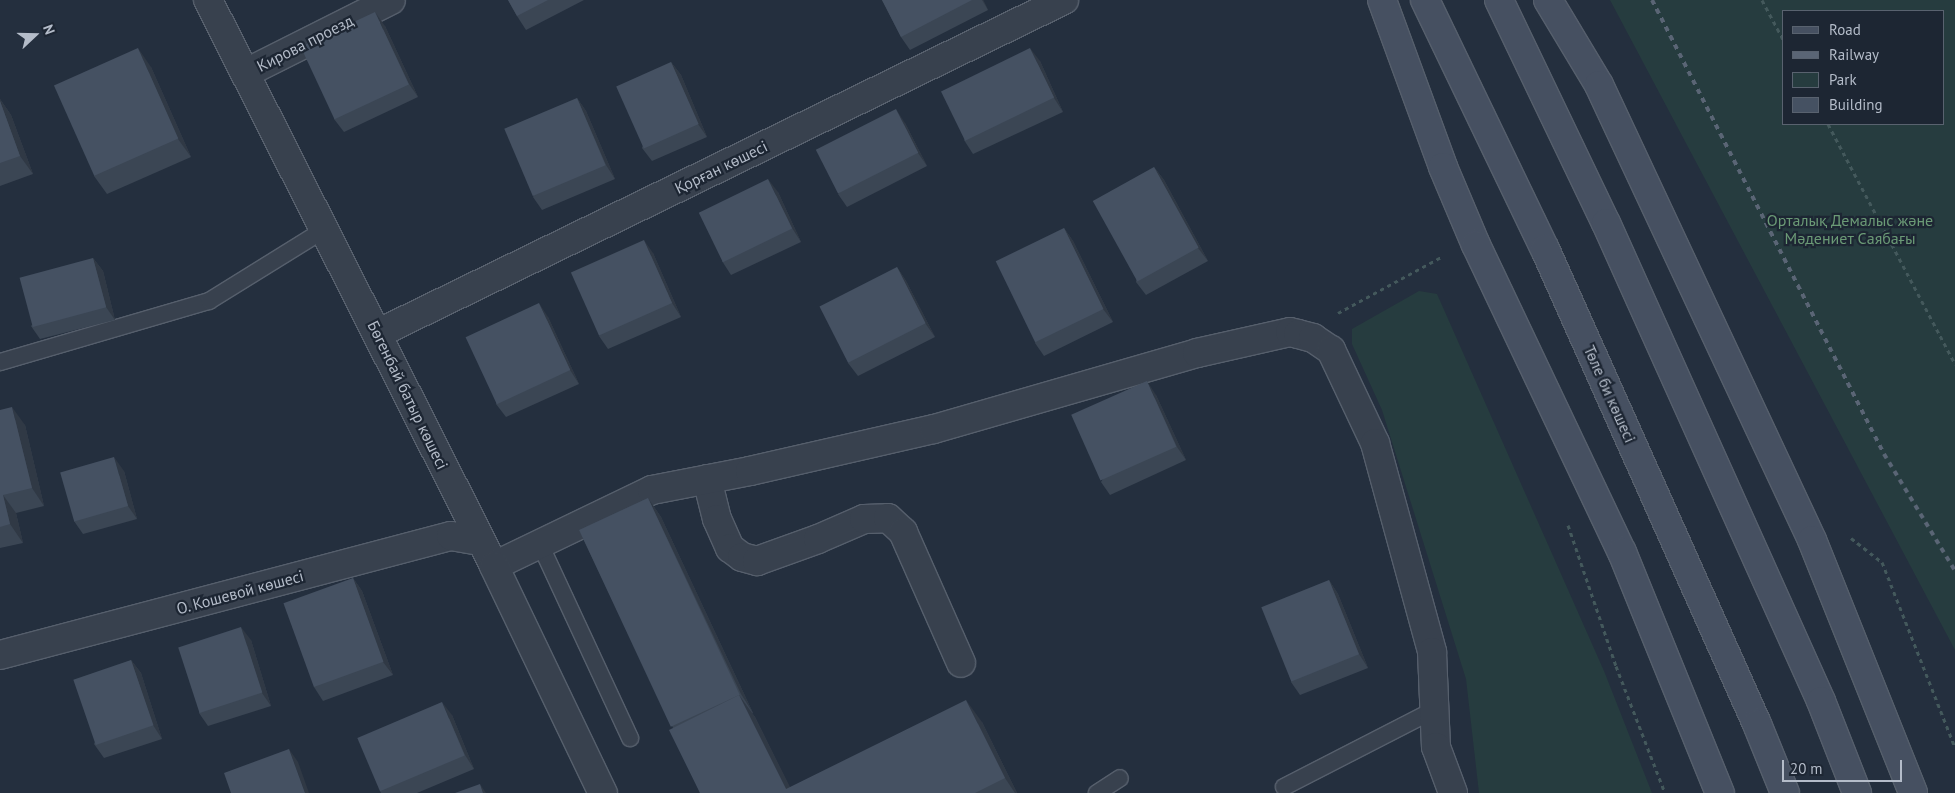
<!DOCTYPE html>
<html>
<head>
<meta charset="utf-8">
<style>
  body { margin:0 }
  #map { position:relative; width:1955px; height:793px; overflow:hidden; background:#242f3e; font-family:"PT Sans",sans-serif }
  div>[style] { position:absolute }
  .green>* { inset:0; background:#263c3f }
  .path>* { height:3px; margin-top:-1.5px; transform-origin:0; background:repeating-linear-gradient(90deg,#44595c 0 4px,transparent 0 8px) }
  .roads { filter:drop-shadow(1px 0 #565f6c) drop-shadow(-1px 0 #565f6c) drop-shadow(0 1px #565f6c) drop-shadow(0 -1px #565f6c) }
  .service>* { height:16px; margin:-8px; padding:0 8px; transform-origin:8px; border-radius:8px; background:#38414e }
  .minor>* { height:28px; margin:-14px; padding:0 14px; transform-origin:14px; border-radius:14px; background:#38414e }
  .tertiary>* { height:28px; margin:-14px; padding:0 14px; transform-origin:14px; border-radius:14px; background:#38414e }
  .secondary>* { height:28px; margin:-14px; padding:0 14px; transform-origin:14px; border-radius:14px; background:#465061 }
  .rail>* { height:4px; margin-top:-2px; transform-origin:0; background:repeating-linear-gradient(90deg,#5a6575 0 5px,transparent 0 10px) }
  .wall>* { inset:0; background:#3b4654 }
  .shaded-wall>* { inset:0; background:#303945 }
  .building>* { inset:0; background:#455162; transform-origin:0 0 }
  span { translate:-50% -50%; white-space:nowrap; text-align:center; line-height:1.15; -webkit-text-stroke:4.5px #1d2633; paint-order:stroke }
  .street-label { font-size:16px; color:#b4bcc9 }
  .park-label { font-size:16px; color:#6b9a76 }
  .legend { position:absolute; left:1782px; top:10px; width:162px; height:115px; box-sizing:border-box; background:#1d2633; border:1px solid #59626f; margin:0; padding:6px 9px; list-style:none; font-size:15px; color:#b4bcc9 }
  .legend li { display:flex; align-items:center; gap:10px; height:25px }
  .legend b { width:25px; border:1px solid #59626f }
  .north { position:absolute; left:10px; top:10px; width:50px; height:50px; -webkit-text-stroke:4px #1d2633; paint-order:stroke; rotate:69deg; font-size:14px; font-weight:700; line-height:20px; text-align:center; color:#b4bcc9 }
  .north::after { content:''; display:block; margin:auto; width:18px; height:22px; background:#b4bcc9; clip-path:polygon(50% 0,100% 100%,50% 72%,0 100%) }
  .scale { position:absolute; left:1782px; top:760px; width:120px; height:22px; box-sizing:border-box; border:2px solid #b4bcc9; border-top:0; padding-left:6px; font-size:15px; line-height:18px; white-space:nowrap; color:#b4bcc9; -webkit-text-stroke:4px #1d2633; paint-order:stroke }
</style>
</head>
<body>
<div id="map">
  <div class="green">
    <i style="clip-path:polygon(evenodd,1610px 0,1955px 0,1955px 650px,1610px 0,1784px 11px,1944px 11px,1944px 124px,1784px 124px,1784px 11px)"></i>
    <i style="clip-path:polygon(1419px 291px,1437px 294px,1604px 671px,1652px 793px,1479px 793px,1466px 679px,1382px 410px,1352px 344px,1352px 329px)"></i>
  </div>
  <div class="path">
    <i style="left:1762px;top:0;width:47px;rotate:61.8deg"></i>
    <i style="left:1828px;top:124px;width:272px;rotate:62.1deg"></i>
    <i style="left:1338px;top:313px;width:119px;rotate:-28.5deg"></i>
    <i style="left:1568px;top:525px;width:149px;rotate:71.2deg"></i>
    <i style="left:1616px;top:666px;width:136px;rotate:68.9deg"></i>
    <i style="left:1851px;top:538px;width:39px;rotate:38deg"></i>
    <i style="left:1882px;top:562px;width:199px;rotate:68.5deg"></i>
  </div>
  <div class="roads">
    <div class="service">
      <i style="left:0;top:362px;width:218px;rotate:-16.3deg"></i>
      <i style="left:209px;top:301px;width:137px;rotate:-31.8deg"></i>
      <i style="left:540px;top:544px;width:214px;rotate:65.1deg"></i>
      <i style="left:1284px;top:787px;width:169px;rotate:-27.2deg"></i>
      <i style="left:1097px;top:793px;width:27px;rotate:-33deg"></i>
    </div>
    <div class="minor">
      <i style="left:246px;top:73px;width:162px;rotate:-26.7deg"></i>
      <i style="left:377px;top:334px;width:764px;rotate:-25.93deg"></i>
      <i style="left:707px;top:479px;width:41px;rotate:76deg"></i>
      <i style="left:717px;top:519px;width:32px;rotate:66deg"></i>
      <i style="left:730px;top:548px;width:15px;rotate:37deg"></i>
      <i style="left:742px;top:557px;width:16px;rotate:15deg"></i>
      <i style="left:757px;top:561px;width:65px;rotate:-19.8deg"></i>
      <i style="left:818px;top:539px;width:50px;rotate:-23.5deg"></i>
      <i style="left:864px;top:519px;width:24px;rotate:-2deg"></i>
      <i style="left:888px;top:518px;width:21px;rotate:43deg"></i>
      <i style="left:903px;top:532px;width:143px;rotate:66.1deg"></i>
      <i style="left:494px;top:566px;width:175px;rotate:-25.7deg"></i>
      <i style="left:652px;top:490px;width:100px;rotate:-11deg"></i>
      <i style="left:750px;top:471px;width:189px;rotate:-12.9deg"></i>
      <i style="left:934px;top:429px;width:274px;rotate:-16.1deg"></i>
      <i style="left:1197px;top:353px;width:95px;rotate:-12.7deg"></i>
      <i style="left:1290px;top:332px;width:8px;rotate:14deg"></i>
      <i style="left:1298px;top:334px;width:16px;rotate:15deg"></i>
      <i style="left:1313px;top:338px;width:22px;rotate:34deg"></i>
      <i style="left:1331px;top:350px;width:103px;rotate:64.7deg"></i>
      <i style="left:1375px;top:443px;width:217px;rotate:74.7deg"></i>
      <i style="left:1432px;top:652px;width:95px;rotate:87.6deg"></i>
      <i style="left:1436px;top:747px;width:49px;rotate:69.7deg"></i>
      <i style="left:0;top:655px;width:466px;rotate:-14.8deg"></i>
      <i style="left:451px;top:536px;width:29px;rotate:10deg"></i>
    </div>
    <div class="tertiary">
      <i style="left:208px;top:0;width:634px;rotate:63.19deg"></i>
      <i style="left:494px;top:566px;width:252px;rotate:64.4deg"></i>
    </div>
    <div class="secondary">
      <i style="left:1382px;top:0;width:178px;rotate:69.9deg"></i>
      <i style="left:1443px;top:167px;width:85px;rotate:67.1deg"></i>
      <i style="left:1476px;top:245px;width:340px;rotate:64.6deg"></i>
      <i style="left:1622px;top:552px;width:260px;rotate:67.9deg"></i>
      <i style="left:1425px;top:0;width:276px;rotate:64.3deg"></i>
      <i style="left:1545px;top:249px;width:520px;rotate:65.95deg"></i>
      <i style="left:1757px;top:724px;width:74px;rotate:67.9deg"></i>
      <i style="left:1499px;top:0;width:247px;rotate:64.4deg"></i>
      <i style="left:1606px;top:223px;width:524px;rotate:65.78deg"></i>
      <i style="left:1821px;top:701px;width:99px;rotate:68.6deg"></i>
      <i style="left:1548px;top:0;width:99px;rotate:59deg"></i>
      <i style="left:1599px;top:85px;width:502px;rotate:64.91deg"></i>
      <i style="left:1812px;top:540px;width:272px;rotate:68.2deg"></i>
    </div>
  </div>
  <div class="rail">
    <i style="left:1652px;top:0;width:510px;rotate:62.93deg"></i>
    <i style="left:1884px;top:454px;width:137px;rotate:58.7deg"></i>
  </div>
  <div class="wall">
    <i style="clip-path:polygon(508px 0,584px 0,526px 30px,517px 16px)"></i>
    <i style="clip-path:polygon(882px 0,983px 0,988px 10px,910px 50px,901px 37px)"></i>
    <i style="clip-path:polygon(385px 26px,418px 97px,344px 132px,334px 119px)"></i>
    <i style="clip-path:polygon(1040px 61px,1063px 112px,973px 154px,964px 140px)"></i>
    <i style="clip-path:polygon(671px 62px,681px 75px,707px 137px,652px 161px,642px 148px)"></i>
    <i style="clip-path:polygon(151px 67px,191px 157px,107px 194px,94px 176px)"></i>
    <i style="clip-path:polygon(577px 98px,586px 111px,615px 179px,542px 210px,533px 197px)"></i>
    <i style="clip-path:polygon(0 99px,11px 115px,33px 174px,0 186px)"></i>
    <i style="clip-path:polygon(905px 123px,927px 166px,847px 207px,838px 194px)"></i>
    <i style="clip-path:polygon(1154px 167px,1164px 180px,1208px 261px,1146px 295px,1136px 282px)"></i>
    <i style="clip-path:polygon(778px 192px,801px 242px,731px 275px,722px 261px)"></i>
    <i style="clip-path:polygon(1064px 228px,1073px 241px,1113px 322px,1044px 356px,1035px 343px)"></i>
    <i style="clip-path:polygon(653px 253px,681px 317px,608px 349px,599px 336px)"></i>
    <i style="clip-path:polygon(93px 258px,103px 271px,115px 320px,40px 339px,31px 326px)"></i>
    <i style="clip-path:polygon(897px 267px,906px 281px,935px 337px,858px 376px,848px 363px)"></i>
    <i style="clip-path:polygon(548px 317px,579px 384px,506px 417px,496px 404px)"></i>
    <i style="clip-path:polygon(1156px 395px,1186px 460px,1110px 495px,1101px 482px)"></i>
    <i style="clip-path:polygon(0 410px,25px 425px,44px 506px,16px 513px,23px 543px,0 548px)"></i>
    <i style="clip-path:polygon(124px 471px,137px 519px,83px 534px,74px 521px)"></i>
    <i style="clip-path:polygon(648px 498px,661px 517px,753px 713px,752px 713px,755px 717px,790px 788px,982px 722px,1017px 793px,700px 793px,673px 728px,579px 530px)"></i>
    <i style="clip-path:polygon(353px 578px,362px 591px,393px 675px,323px 701px,314px 687px)"></i>
    <i style="clip-path:polygon(1329px 580px,1338px 594px,1368px 668px,1300px 695px,1291px 682px)"></i>
    <i style="clip-path:polygon(251px 640px,271px 706px,208px 726px,199px 713px)"></i>
    <i style="clip-path:polygon(131px 660px,141px 673px,162px 739px,104px 758px,94px 744px)"></i>
    <i style="clip-path:polygon(452px 715px,474px 769px,417px 793px,381px 793px,380px 791px)"></i>
  </div>
  <div class="shaded-wall">
    <i style="clip-path:polygon(982px 0,983px 0,988px 10px)"></i>
    <i style="clip-path:polygon(375px 12px,385px 26px,418px 97px,409px 84px)"></i>
    <i style="clip-path:polygon(138px 48px,151px 67px,191px 157px,178px 139px)"></i>
    <i style="clip-path:polygon(1030px 48px,1040px 61px,1063px 112px,1054px 98px)"></i>
    <i style="clip-path:polygon(671px 62px,681px 75px,707px 137px,698px 124px)"></i>
    <i style="clip-path:polygon(577px 98px,586px 111px,615px 179px,606px 165px)"></i>
    <i style="clip-path:polygon(0 99px,11px 115px,33px 174px,20px 156px,0 101px)"></i>
    <i style="clip-path:polygon(896px 109px,905px 123px,927px 166px,918px 153px)"></i>
    <i style="clip-path:polygon(1154px 167px,1164px 180px,1208px 261px,1198px 248px)"></i>
    <i style="clip-path:polygon(768px 179px,778px 192px,801px 242px,792px 228px)"></i>
    <i style="clip-path:polygon(1064px 228px,1073px 241px,1113px 322px,1103px 309px)"></i>
    <i style="clip-path:polygon(644px 240px,653px 253px,681px 317px,672px 303px)"></i>
    <i style="clip-path:polygon(93px 258px,103px 271px,115px 320px,106px 307px)"></i>
    <i style="clip-path:polygon(897px 267px,906px 281px,935px 337px,925px 323px)"></i>
    <i style="clip-path:polygon(539px 303px,548px 317px,579px 384px,570px 370px)"></i>
    <i style="clip-path:polygon(1147px 381px,1156px 395px,1186px 460px,1177px 447px)"></i>
    <i style="clip-path:polygon(12px 407px,25px 425px,44px 506px,32px 488px)"></i>
    <i style="clip-path:polygon(114px 457px,124px 471px,137px 519px,128px 506px)"></i>
    <i style="clip-path:polygon(3px 495px,16px 513px,23px 543px,10px 524px)"></i>
    <i style="clip-path:polygon(648px 498px,661px 517px,753px 713px,741px 694px)"></i>
    <i style="clip-path:polygon(353px 578px,362px 591px,393px 675px,383px 662px)"></i>
    <i style="clip-path:polygon(1329px 580px,1338px 594px,1368px 668px,1359px 654px)"></i>
    <i style="clip-path:polygon(241px 627px,251px 640px,271px 706px,262px 693px)"></i>
    <i style="clip-path:polygon(131px 660px,141px 673px,162px 739px,153px 725px)"></i>
    <i style="clip-path:polygon(739px 695px,755px 717px,793px 793px,786px 789px)"></i>
    <i style="clip-path:polygon(966px 700px,982px 722px,1017px 793px,1015px 793px,1005px 778px)"></i>
    <i style="clip-path:polygon(442px 702px,452px 715px,474px 769px,465px 755px)"></i>
    <i style="clip-path:polygon(289px 749px,298px 762px,309px 793px,305px 793px)"></i>
    <i style="clip-path:polygon(480px 784px,486px 793px,483px 793px)"></i>
  </div>
  <div class="building">
    <i style="clip-path:polygon(508px 0,548px 0,517px 16px)"></i>
    <i style="clip-path:polygon(882px 0,972px 0,901px 37px)"></i>
    <i style="left:375px;top:12px;width:80px;height:82px;rotate:65deg"></i>
    <i style="left:138px;top:48px;width:99px;height:92px;rotate:66deg"></i>
    <i style="left:1030px;top:48px;width:55px;height:99px;rotate:64deg"></i>
    <i style="left:671px;top:62px;width:68px;height:60px;rotate:66deg"></i>
    <i style="left:577px;top:98px;width:73px;height:79px;rotate:67deg"></i>
    <i style="clip-path:polygon(0 101px,20px 156px,0 163px)"></i>
    <i style="left:896px;top:109px;width:49px;height:90px;rotate:63deg"></i>
    <i style="left:1154px;top:167px;width:92px;height:70px;rotate:61deg"></i>
    <i style="left:768px;top:179px;width:55px;height:77px;rotate:64deg"></i>
    <i style="left:1064px;top:228px;width:90px;height:76px;rotate:64deg"></i>
    <i style="left:644px;top:240px;width:69px;height:80px;rotate:66deg"></i>
    <i style="left:93px;top:258px;width:51px;height:76px;rotate:75deg"></i>
    <i style="left:897px;top:267px;width:63px;height:87px;rotate:63deg"></i>
    <i style="left:539px;top:303px;width:74px;height:81px;rotate:65deg"></i>
    <i style="left:1147px;top:381px;width:72px;height:83px;rotate:66deg"></i>
    <i style="clip-path:polygon(12px 407px,32px 488px,3px 495px,10px 524px,0 527px,0 410px)"></i>
    <i style="left:114px;top:457px;width:51px;height:56px;rotate:74deg"></i>
    <i style="left:648px;top:498px;width:217px;height:76px;rotate:65deg"></i>
    <i style="left:353px;top:578px;width:89px;height:74px;rotate:70deg"></i>
    <i style="left:1329px;top:580px;width:80px;height:73px;rotate:68deg"></i>
    <i style="left:241px;top:627px;width:69px;height:66px;rotate:72deg"></i>
    <i style="left:131px;top:660px;width:69px;height:61px;rotate:71deg"></i>
    <i style="clip-path:polygon(739px 695px,786px 789px,966px 700px,1005px 778px,975px 793px,700px 793px,669px 730px)"></i>
    <i style="left:442px;top:702px;width:58px;height:92px;rotate:67deg"></i>
    <i style="clip-path:polygon(289px 749px,305px 793px,231px 793px,224px 773px)"></i>
    <i style="clip-path:polygon(480px 784px,483px 793px,455px 793px)"></i>
  </div>
  <div class="street-label">
    <span style="left:305px;top:43px;rotate:-27deg">Кирова проезд</span>
    <span style="left:721px;top:167px;rotate:-26deg">Қорған көшесі</span>
    <span style="left:1610px;top:394px;rotate:66deg">Төле би көшесі</span>
    <span style="left:408px;top:395px;rotate:64deg">Бөгенбай батыр көшесі</span>
    <span style="left:240px;top:592px;rotate:-15deg">О. Кошевой көшесі</span>
  </div>
  <div class="park-label">
    <span style="left:1850px;top:229px">Орталық Демалыс және<br>Мәдениет Саябағы</span>
  </div>
  <ul class="legend">
  <li><b style="height:6px;background:#465061"></b>Road</li>
  <li><b style="height:6px;background:#5a6575"></b>Railway</li>
  <li><b style="height:14px;background:#263c3f"></b>Park</li>
  <li><b style="height:14px;background:#455162"></b>Building</li>
  </ul>
  <div class="north">N</div>
  <div class="scale">20 m</div>
</div>
</body>
</html>
